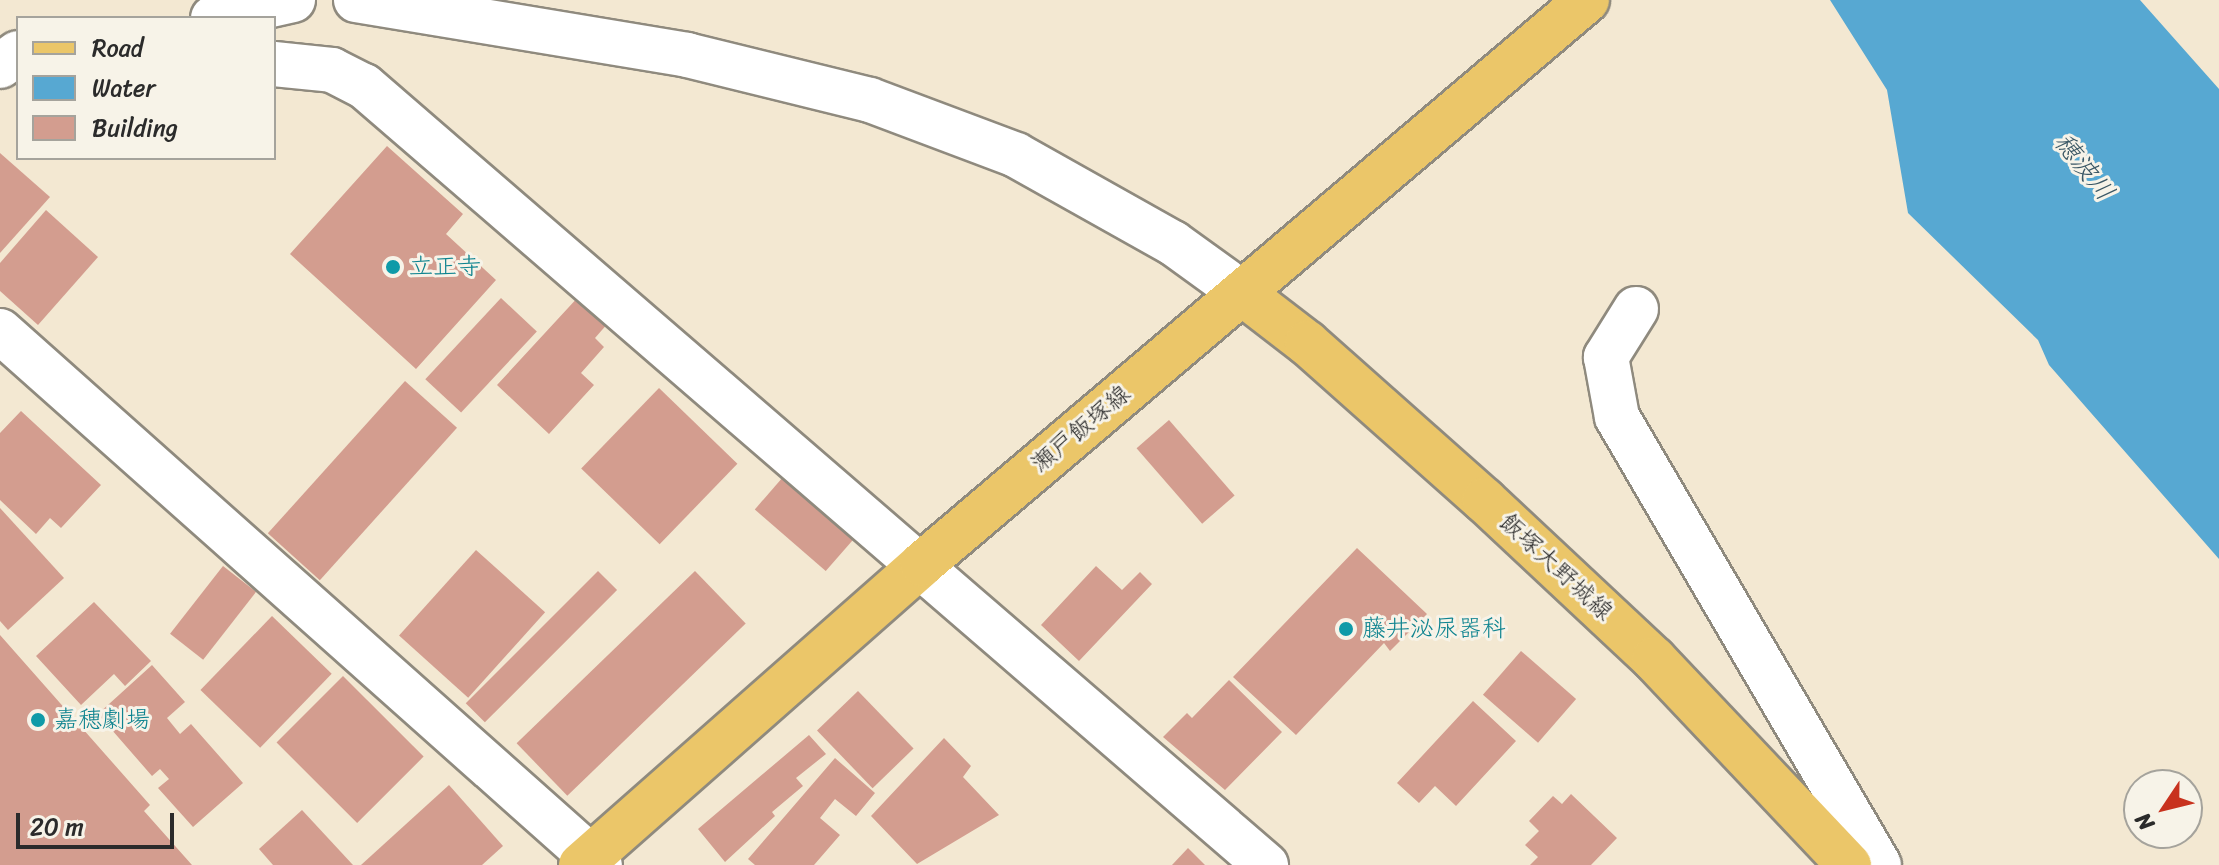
<!DOCTYPE html>
<html>
<head>
<meta charset="utf-8">
<style>
  body { margin:0 }
  #map { position:relative; width:2219px; height:865px; overflow:hidden; background:#f3e8d2; font-family:Sriracha,"Klee One",sans-serif }
  div>[style] { position:absolute }
  .water>* { inset:0; background:#57a8d2 }
  .building>* { inset:0; background:#d39d8f; transform-origin:0 0 }
  .roads { filter:drop-shadow(2px 0 #8f8a7e) drop-shadow(-2px 0 #8f8a7e) drop-shadow(0 2px #8f8a7e) drop-shadow(0 -2px #8f8a7e) }
  .minor>* { height:44px; margin:-22px; padding:0 22px; transform-origin:22px; border-radius:22px; background:#fff }
  .major>* { height:44px; margin:-22px; padding:0 22px; transform-origin:22px; border-radius:22px; background:#ebc669 }
  .dots>* { width:22px; height:22px; translate:-50% -50%; box-sizing:border-box; border:4px solid #f7f3e8; border-radius:50% }
  span { translate:-50% -50%; white-space:nowrap; text-align:center; line-height:1.15; -webkit-text-stroke:6px #f7f3e8; paint-order:stroke }
  .culture-label { font-size:24px; color:#0d838f }
  .left { translate:0 -50%; text-align:left }
  .street-label { font-size:24px; color:#2b2b2b }
  .water-label { font-size:26px; color:#3a5765; font-style:italic }
  .legend { position:absolute; left:16px; top:16px; width:260px; height:144px; box-sizing:border-box; background:#f7f3e8; border:2px solid #a5a39c; margin:0; padding:10px 14px; list-style:none; font-size:24px; color:#2b2b2b }
  .legend li { display:flex; align-items:center; gap:16px; height:40px }
  .legend b { width:40px; border:2px solid #a5a39c }
  .north { position:absolute; left:2123px; top:769px; width:80px; height:80px; box-sizing:border-box; background:#f7f3e8; border:2px solid #a5a39c; border-radius:50%; rotate:235deg; font-size:22px; font-weight:700; line-height:32px; text-align:center; color:#2b2b2b }
  .north::after { content:''; display:block; margin:auto; width:28px; height:36px; background:#c8321e; clip-path:polygon(50% 0,100% 100%,50% 72%,0 100%) }
  .scale { position:absolute; left:16px; top:813px; width:158px; height:36px; box-sizing:border-box; border:4px solid #2b2b2b; border-top:0; padding-left:10px; font-size:24px; line-height:28px; white-space:nowrap; color:#2b2b2b; -webkit-text-stroke:6px #f7f3e8; paint-order:stroke }
</style>
</head>
<body>
<div id="map">
  <div class="water">
    <i style="clip-path:polygon(1830px 0,2140px 0,2219px 89px,2219px 559px,2049px 365px,2038px 340px,1908px 213px,1887px 90px)"></i>
  </div>
  <div class="building">
    <i style="clip-path:polygon(387px 146px,463px 214px,446px 234px,496px 280px,416px 369px,290px 254px)"></i>
    <i style="clip-path:polygon(0 153px,50px 197px,0 253px)"></i>
    <i style="clip-path:polygon(46px 210px,98px 257px,38px 325px,0 291px,0 263px)"></i>
    <i style="clip-path:polygon(580px 295px,609px 322px,595px 338px,604px 347px,581px 373px,594px 385px,549px 434px,497px 385px)"></i>
    <i style="left:501px;top:298px;width:49px;height:111px;rotate:43deg"></i>
    <i style="left:405px;top:381px;width:70px;height:205px;rotate:42deg"></i>
    <i style="left:659px;top:388px;width:109px;height:112px;rotate:44deg"></i>
    <i style="clip-path:polygon(21px 411px,101px 485px,61px 528px,50px 518px,36px 534px,0 500px,0 433px)"></i>
    <i style="left:1169px;top:420px;width:100px;height:43px;rotate:49deg"></i>
    <i style="left:783px;top:477px;width:94px;height:43px;rotate:41deg"></i>
    <i style="clip-path:polygon(0 508px,64px 578px,8px 630px,0 621px)"></i>
    <i style="clip-path:polygon(1357px 548px,1427px 614px,1390px 651px,1384px 643px,1296px 735px,1233px 677px)"></i>
    <i style="left:476px;top:550px;width:93px;height:115px;rotate:42deg"></i>
    <i style="left:223px;top:566px;width:42px;height:86px;rotate:38deg"></i>
    <i style="clip-path:polygon(1096px 566px,1122px 590px,1140px 572px,1152px 584px,1079px 661px,1041px 625px)"></i>
    <i style="left:598px;top:571px;width:27px;height:187px;rotate:45deg"></i>
    <i style="left:695px;top:571px;width:73px;height:248px;rotate:46deg"></i>
    <i style="clip-path:polygon(94px 602px,151px 661px,125px 686px,114px 674px,81px 705px,36px 656px)"></i>
    <i style="left:272px;top:616px;width:83px;height:103px;rotate:44deg"></i>
    <i style="clip-path:polygon(0 635px,150px 805px,144px 811px,192px 865px,0 865px)"></i>
    <i style="left:1521px;top:651px;width:73px;height:58px;rotate:41deg"></i>
    <i style="clip-path:polygon(152px 665px,185px 702px,167px 718px,180px 734px,191px 724px,243px 783px,193px 827px,158px 788px,169px 779px,160px 769px,152px 776px,98px 714px)"></i>
    <i style="left:343px;top:676px;width:114px;height:94px;rotate:45deg"></i>
    <i style="clip-path:polygon(1229px 680px,1282px 732px,1225px 790px,1163px 737px,1187px 713px,1192px 718px)"></i>
    <i style="left:858px;top:691px;width:80px;height:57px;rotate:46deg"></i>
    <i style="clip-path:polygon(1473px 701px,1516px 741px,1456px 806px,1435px 786px,1419px 803px,1397px 783px)"></i>
    <i style="clip-path:polygon(809px 735px,826px 754px,796px 778px,803px 786px,772px 812px,775px 816px,725px 862px,698px 829px)"></i>
    <i style="clip-path:polygon(944px 738px,971px 766px,963px 777px,999px 815px,917px 864px,871px 816px)"></i>
    <i style="clip-path:polygon(835px 758px,875px 793px,856px 816px,835px 799px,820px 818px,840px 835px,814px 865px,755px 865px,748px 859px)"></i>
    <i style="clip-path:polygon(449px 785px,503px 846px,482px 865px,361px 865px)"></i>
    <i style="clip-path:polygon(1571px 794px,1617px 838px,1591px 865px,1530px 865px,1538px 857px,1525px 845px,1539px 831px,1529px 821px,1553px 796px,1562px 804px)"></i>
    <i style="clip-path:polygon(302px 810px,353px 865px,273px 865px,259px 849px)"></i>
    <i style="clip-path:polygon(1188px 848px,1205px 865px,1172px 865px)"></i>
  </div>
  <div class="roads">
    <div class="minor">
      <i style="left:356px;top:0;width:336px;rotate:9.4deg"></i>
      <i style="left:687px;top:55px;width:188px;rotate:13.8deg"></i>
      <i style="left:870px;top:100px;width:156px;rotate:20.6deg"></i>
      <i style="left:1016px;top:155px;width:180px;rotate:29.3deg"></i>
      <i style="left:1173px;top:243px;width:85px;rotate:35.9deg"></i>
      <i style="left:213px;top:18px;width:82px;rotate:-12.7deg"></i>
      <i style="left:274px;top:64px;width:58px;rotate:5.9deg"></i>
      <i style="left:332px;top:70px;width:36px;rotate:27deg"></i>
      <i style="left:364px;top:86px;width:1192px;rotate:40.82deg"></i>
      <i style="left:0;top:66px;width:22px;rotate:-36deg"></i>
      <i style="left:1636px;top:309px;width:57px;rotate:122deg"></i>
      <i style="left:1606px;top:357px;width:61px;rotate:79.6deg"></i>
      <i style="left:1617px;top:417px;width:519px;rotate:59.68deg"></i>
      <i style="left:0;top:331px;width:803px;rotate:41.67deg"></i>
    </div>
    <div class="major">
      <i style="left:1242px;top:293px;width:82px;rotate:37.6deg"></i>
      <i style="left:1307px;top:343px;width:237px;rotate:41.6deg"></i>
      <i style="left:1484px;top:500px;width:233px;rotate:43.1deg"></i>
      <i style="left:1654px;top:659px;width:284px;rotate:46.6deg"></i>
      <i style="left:581px;top:865px;width:455px;rotate:-41.4deg"></i>
      <i style="left:922px;top:564px;width:872px;rotate:-40.3deg"></i>
    </div>
  </div>
  <div class="dots">
    <i style="left:393px;top:267px;background:#0f9aa8"></i>
    <i style="left:1346px;top:629px;background:#0f9aa8"></i>
    <i style="left:38px;top:720px;background:#0f9aa8"></i>
  </div>
  <div class="culture-label">
    <span class="left" style="left:409px;top:267px">立正寺</span>
    <span class="left" style="left:1362px;top:629px">藤井泌尿器科</span>
    <span class="left" style="left:54px;top:720px">嘉穂劇場</span>
  </div>
  <div class="street-label">
    <span style="left:1081px;top:429px;rotate:-40deg">瀬戸飯塚線</span>
    <span style="left:1556px;top:567px;rotate:43deg">飯塚大野城線</span>
  </div>
  <div class="water-label">
    <span style="left:2084px;top:167px;rotate:51deg">穂波川</span>
  </div>
  <ul class="legend">
  <li><b style="height:10px;background:#ebc669"></b>Road</li>
  <li><b style="height:22px;background:#57a8d2"></b>Water</li>
  <li><b style="height:22px;background:#d39d8f"></b>Building</li>
  </ul>
  <div class="north">N</div>
  <div class="scale">20 m</div>
</div>
</body>
</html>
